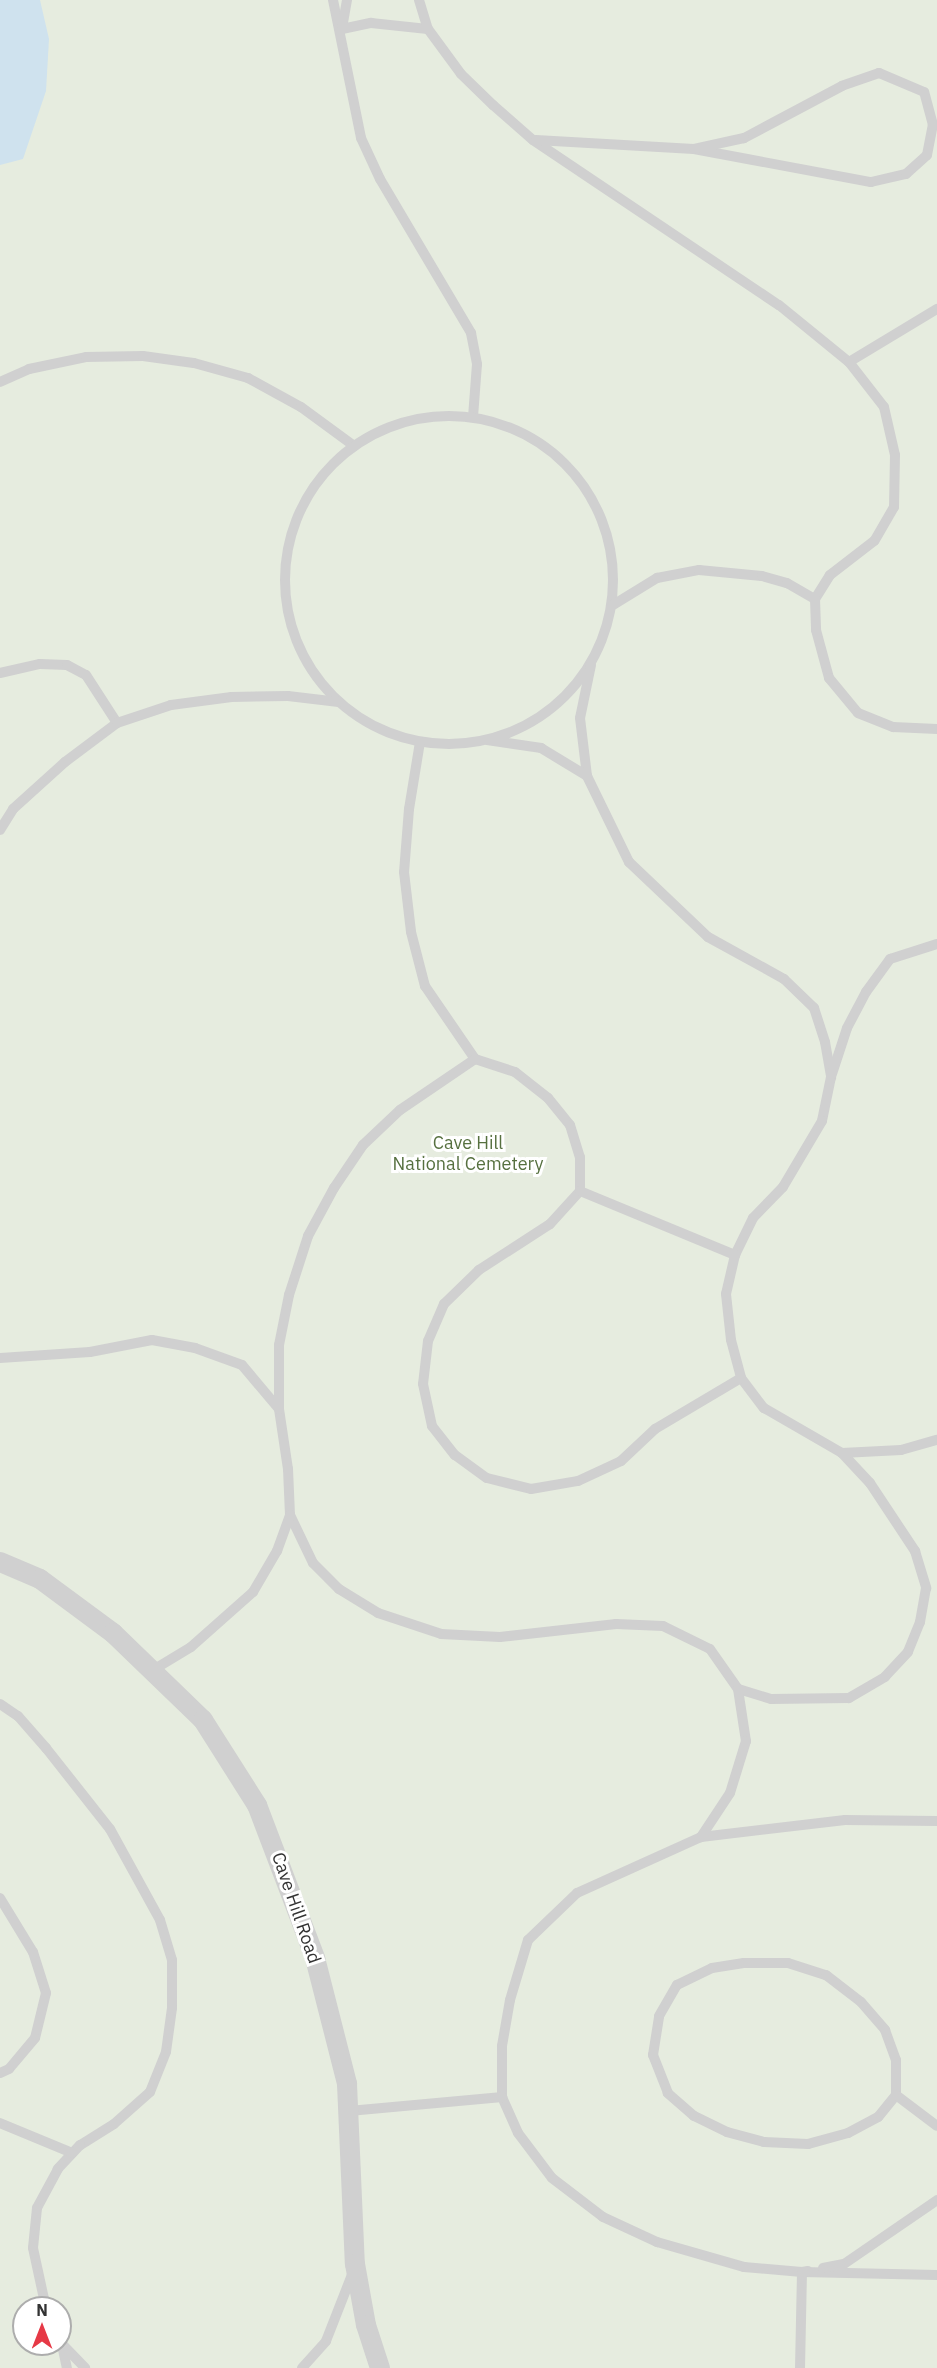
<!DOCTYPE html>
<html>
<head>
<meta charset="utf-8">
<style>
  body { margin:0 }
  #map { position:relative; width:937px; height:2368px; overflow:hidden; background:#fff; font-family:"IBM Plex Sans",sans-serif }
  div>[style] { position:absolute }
  .green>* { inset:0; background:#e6ecdf }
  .water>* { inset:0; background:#cfe2ee }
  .lane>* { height:10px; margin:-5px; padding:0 5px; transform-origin:5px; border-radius:5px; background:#d0d0d0 }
  .lane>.ring { margin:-5px; padding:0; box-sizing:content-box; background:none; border:10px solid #d0d0d0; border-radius:50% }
  .street>* { height:20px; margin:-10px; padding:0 10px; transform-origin:10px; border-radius:10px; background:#d0d0d0 }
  span { translate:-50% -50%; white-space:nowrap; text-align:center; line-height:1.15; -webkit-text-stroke:6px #fff; paint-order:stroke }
  .park-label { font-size:18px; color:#56703f }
  .street-label { font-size:18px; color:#333 }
  .north { position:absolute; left:12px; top:2296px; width:60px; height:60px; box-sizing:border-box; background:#fff; border:2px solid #adadad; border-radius:50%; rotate:0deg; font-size:16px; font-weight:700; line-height:24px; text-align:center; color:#333 }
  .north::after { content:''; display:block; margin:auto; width:21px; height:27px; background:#e63946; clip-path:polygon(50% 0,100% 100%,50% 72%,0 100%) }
</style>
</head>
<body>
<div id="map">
  <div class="green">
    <i style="clip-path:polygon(evenodd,0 0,937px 0,937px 2368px,0 2368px,0 0,24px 2308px,60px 2308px,60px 2344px,24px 2344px,24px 2308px)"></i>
  </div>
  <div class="water">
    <i style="clip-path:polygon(0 0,40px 0,49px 39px,46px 91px,23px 159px,0 165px)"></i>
  </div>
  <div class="lane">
    <i style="left:333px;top:0;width:141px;rotate:78.5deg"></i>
    <i style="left:361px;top:138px;width:45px;rotate:65.1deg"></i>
    <i style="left:380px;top:179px;width:179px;rotate:59.4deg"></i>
    <i style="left:471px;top:333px;width:32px;rotate:79deg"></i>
    <i style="left:477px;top:364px;width:53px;rotate:94.3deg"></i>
    <i style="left:347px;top:0;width:29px;rotate:100deg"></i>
    <i style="left:342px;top:29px;width:30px;rotate:-12deg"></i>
    <i style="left:371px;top:23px;width:57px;rotate:6deg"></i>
    <i style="left:419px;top:0;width:30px;rotate:73deg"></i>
    <i style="left:428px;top:29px;width:56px;rotate:53.7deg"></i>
    <i style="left:461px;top:74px;width:45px;rotate:44.1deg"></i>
    <i style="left:493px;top:105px;width:53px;rotate:41.2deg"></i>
    <i style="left:533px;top:140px;width:296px;rotate:33.9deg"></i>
    <i style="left:779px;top:305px;width:90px;rotate:39.2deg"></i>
    <i style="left:849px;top:362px;width:57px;rotate:52.1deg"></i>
    <i style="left:884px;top:407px;width:49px;rotate:77.1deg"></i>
    <i style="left:895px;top:455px;width:52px;rotate:91.1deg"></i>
    <i style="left:894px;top:507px;width:39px;rotate:120deg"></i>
    <i style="left:874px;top:541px;width:56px;rotate:142.3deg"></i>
    <i style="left:830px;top:575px;width:28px;rotate:122deg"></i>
    <i style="left:815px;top:599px;width:31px;rotate:88deg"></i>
    <i style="left:816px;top:630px;width:50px;rotate:74.8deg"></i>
    <i style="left:829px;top:678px;width:45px;rotate:50.4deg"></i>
    <i style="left:858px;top:713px;width:38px;rotate:22deg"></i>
    <i style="left:893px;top:727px;width:44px;rotate:2.6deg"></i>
    <i style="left:536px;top:140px;width:158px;rotate:3.3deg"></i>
    <i style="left:694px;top:149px;width:180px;rotate:10.6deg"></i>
    <i style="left:871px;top:182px;width:36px;rotate:-13deg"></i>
    <i style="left:906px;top:174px;width:28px;rotate:-42deg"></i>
    <i style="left:927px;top:155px;width:31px;rotate:-79deg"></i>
    <i style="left:933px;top:125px;width:34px;rotate:-105deg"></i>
    <i style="left:924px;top:92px;width:49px;rotate:-157.1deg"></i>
    <i style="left:879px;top:73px;width:39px;rotate:161deg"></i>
    <i style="left:842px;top:86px;width:111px;rotate:152deg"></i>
    <i style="left:744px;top:138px;width:51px;rotate:167.6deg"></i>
    <i style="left:849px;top:362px;width:103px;rotate:-31.1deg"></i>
    <i style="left:0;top:382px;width:32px;rotate:-24deg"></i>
    <i style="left:29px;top:369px;width:58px;rotate:-11.9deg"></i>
    <i style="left:86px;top:357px;width:57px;rotate:-1deg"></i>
    <i style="left:143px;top:356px;width:51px;rotate:7.8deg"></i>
    <i style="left:194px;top:363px;width:56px;rotate:15.5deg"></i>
    <i style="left:248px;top:378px;width:60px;rotate:28.7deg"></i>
    <i style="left:301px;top:407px;width:66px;rotate:36.3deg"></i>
    <i class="ring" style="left:285px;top:416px;width:318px;height:318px"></i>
    <i style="left:613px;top:605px;width:52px;rotate:-31.5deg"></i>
    <i style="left:657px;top:578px;width:43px;rotate:-10.8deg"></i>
    <i style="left:699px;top:570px;width:63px;rotate:5.4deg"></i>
    <i style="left:762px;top:576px;width:26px;rotate:16deg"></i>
    <i style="left:787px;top:583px;width:32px;rotate:30deg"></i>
    <i style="left:591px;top:665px;width:54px;rotate:101.7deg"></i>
    <i style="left:580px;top:718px;width:58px;rotate:83.1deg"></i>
    <i style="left:587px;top:776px;width:96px;rotate:64deg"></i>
    <i style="left:629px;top:862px;width:109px;rotate:43.5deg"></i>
    <i style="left:708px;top:937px;width:87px;rotate:28.9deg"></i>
    <i style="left:784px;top:979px;width:42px;rotate:44deg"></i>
    <i style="left:814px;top:1008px;width:36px;rotate:72deg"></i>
    <i style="left:825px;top:1042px;width:36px;rotate:80deg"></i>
    <i style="left:831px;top:1077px;width:45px;rotate:101.6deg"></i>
    <i style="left:822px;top:1121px;width:77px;rotate:120.6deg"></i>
    <i style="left:783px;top:1187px;width:43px;rotate:134.1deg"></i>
    <i style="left:753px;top:1218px;width:41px;rotate:115.9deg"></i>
    <i style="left:735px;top:1255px;width:40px;rotate:103deg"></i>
    <i style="left:726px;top:1294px;width:46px;rotate:83.8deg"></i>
    <i style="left:731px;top:1340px;width:39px;rotate:75deg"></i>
    <i style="left:741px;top:1378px;width:38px;rotate:53deg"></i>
    <i style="left:764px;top:1408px;width:90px;rotate:30deg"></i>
    <i style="left:842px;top:1453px;width:41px;rotate:47deg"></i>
    <i style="left:870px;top:1483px;width:82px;rotate:56.5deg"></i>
    <i style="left:915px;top:1551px;width:39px;rotate:73deg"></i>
    <i style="left:926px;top:1588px;width:35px;rotate:100deg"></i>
    <i style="left:920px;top:1622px;width:32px;rotate:112deg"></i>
    <i style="left:908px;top:1652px;width:34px;rotate:133deg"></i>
    <i style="left:885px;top:1677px;width:42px;rotate:149.7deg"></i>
    <i style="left:849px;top:1698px;width:78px;rotate:179.3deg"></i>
    <i style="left:771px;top:1699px;width:34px;rotate:-163deg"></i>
    <i style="left:0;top:673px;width:41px;rotate:-12.7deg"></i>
    <i style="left:40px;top:664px;width:27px;rotate:2deg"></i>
    <i style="left:67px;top:665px;width:21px;rotate:28deg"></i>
    <i style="left:86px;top:675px;width:57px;rotate:57.1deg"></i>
    <i style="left:487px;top:740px;width:55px;rotate:8.4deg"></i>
    <i style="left:541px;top:748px;width:54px;rotate:31.3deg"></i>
    <i style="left:420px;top:742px;width:68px;rotate:99.3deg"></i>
    <i style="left:409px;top:809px;width:63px;rotate:94.5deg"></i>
    <i style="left:404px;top:872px;width:60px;rotate:83.3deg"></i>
    <i style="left:411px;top:932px;width:56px;rotate:75.5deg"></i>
    <i style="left:425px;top:986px;width:88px;rotate:55.6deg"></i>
    <i style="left:475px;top:1059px;width:42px;rotate:18deg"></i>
    <i style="left:515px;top:1072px;width:42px;rotate:38.2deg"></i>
    <i style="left:548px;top:1098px;width:35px;rotate:51deg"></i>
    <i style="left:570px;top:1125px;width:34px;rotate:73deg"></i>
    <i style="left:580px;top:1157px;width:34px;rotate:90deg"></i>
    <i style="left:580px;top:1191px;width:45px;rotate:132.3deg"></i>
    <i style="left:550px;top:1224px;width:85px;rotate:147.1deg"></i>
    <i style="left:479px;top:1270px;width:49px;rotate:135.8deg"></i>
    <i style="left:444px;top:1304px;width:40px;rotate:113.4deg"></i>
    <i style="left:428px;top:1341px;width:43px;rotate:96.6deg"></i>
    <i style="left:423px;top:1384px;width:43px;rotate:77.9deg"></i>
    <i style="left:432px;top:1426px;width:37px;rotate:52deg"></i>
    <i style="left:455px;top:1455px;width:39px;rotate:36deg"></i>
    <i style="left:487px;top:1478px;width:45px;rotate:14deg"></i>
    <i style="left:531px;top:1489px;width:48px;rotate:-9.7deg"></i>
    <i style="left:578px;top:1481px;width:47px;rotate:-24.9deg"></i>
    <i style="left:621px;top:1461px;width:47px;rotate:-43.3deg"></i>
    <i style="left:655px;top:1429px;width:100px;rotate:-30.7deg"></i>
    <i style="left:0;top:830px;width:25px;rotate:-58deg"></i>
    <i style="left:13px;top:809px;width:70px;rotate:-42.1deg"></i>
    <i style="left:65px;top:762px;width:65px;rotate:-36.9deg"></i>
    <i style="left:117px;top:723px;width:57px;rotate:-18.4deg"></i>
    <i style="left:171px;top:705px;width:61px;rotate:-7.6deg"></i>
    <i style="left:231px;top:697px;width:57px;rotate:-1deg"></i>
    <i style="left:288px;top:696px;width:51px;rotate:6.7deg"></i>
    <i style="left:832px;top:1074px;width:48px;rotate:-71.9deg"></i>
    <i style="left:847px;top:1028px;width:41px;rotate:-62.2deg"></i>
    <i style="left:866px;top:992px;width:41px;rotate:-54deg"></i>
    <i style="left:890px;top:959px;width:49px;rotate:-17.7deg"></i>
    <i style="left:580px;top:1191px;width:168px;rotate:22.4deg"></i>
    <i style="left:0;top:1358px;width:90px;rotate:-3.8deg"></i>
    <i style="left:90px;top:1352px;width:63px;rotate:-11deg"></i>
    <i style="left:152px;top:1340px;width:44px;rotate:10.5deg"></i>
    <i style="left:195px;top:1348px;width:50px;rotate:19.9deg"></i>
    <i style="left:242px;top:1365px;width:57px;rotate:49.9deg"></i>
    <i style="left:279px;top:1409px;width:61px;rotate:81.5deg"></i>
    <i style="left:288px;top:1469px;width:46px;rotate:87.5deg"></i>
    <i style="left:290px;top:1515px;width:53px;rotate:64.4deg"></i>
    <i style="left:313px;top:1563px;width:37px;rotate:45deg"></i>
    <i style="left:339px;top:1589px;width:46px;rotate:31.6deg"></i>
    <i style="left:378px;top:1613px;width:66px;rotate:18.4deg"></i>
    <i style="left:441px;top:1634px;width:59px;rotate:2.9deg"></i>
    <i style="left:500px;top:1637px;width:117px;rotate:-6.4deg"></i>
    <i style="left:616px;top:1624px;width:47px;rotate:2.4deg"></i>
    <i style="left:663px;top:1626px;width:52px;rotate:26.1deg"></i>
    <i style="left:710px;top:1649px;width:49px;rotate:55deg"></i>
    <i style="left:738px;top:1689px;width:53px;rotate:81.3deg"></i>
    <i style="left:746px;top:1741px;width:54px;rotate:107.1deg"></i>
    <i style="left:730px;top:1793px;width:53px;rotate:123.4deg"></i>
    <i style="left:279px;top:1409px;width:64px;rotate:-90deg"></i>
    <i style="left:279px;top:1345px;width:51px;rotate:-78.7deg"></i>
    <i style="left:289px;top:1295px;width:62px;rotate:-72.1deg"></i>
    <i style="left:308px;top:1236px;width:55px;rotate:-61.6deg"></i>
    <i style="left:334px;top:1188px;width:52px;rotate:-56deg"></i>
    <i style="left:363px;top:1145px;width:51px;rotate:-43.4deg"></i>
    <i style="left:400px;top:1110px;width:91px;rotate:-34.2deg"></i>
    <i style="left:842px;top:1453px;width:59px;rotate:-2.9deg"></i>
    <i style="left:901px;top:1450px;width:37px;rotate:-16deg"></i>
    <i style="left:153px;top:1670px;width:44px;rotate:-31.2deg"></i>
    <i style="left:191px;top:1647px;width:83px;rotate:-41.6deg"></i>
    <i style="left:253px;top:1592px;width:48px;rotate:-59.7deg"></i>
    <i style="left:277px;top:1551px;width:38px;rotate:-70deg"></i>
    <i style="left:0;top:1704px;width:22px;rotate:34deg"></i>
    <i style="left:18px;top:1716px;width:43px;rotate:48.8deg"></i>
    <i style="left:46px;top:1748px;width:103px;rotate:51.7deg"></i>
    <i style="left:110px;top:1829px;width:104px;rotate:61.2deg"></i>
    <i style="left:160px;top:1920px;width:42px;rotate:73.3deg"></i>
    <i style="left:172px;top:1960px;width:48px;rotate:90deg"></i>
    <i style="left:172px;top:2008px;width:44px;rotate:97.8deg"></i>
    <i style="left:166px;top:2052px;width:43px;rotate:111.8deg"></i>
    <i style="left:150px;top:2092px;width:48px;rotate:138.4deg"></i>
    <i style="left:114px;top:2124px;width:40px;rotate:148deg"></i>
    <i style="left:80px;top:2145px;width:33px;rotate:133deg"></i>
    <i style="left:58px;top:2169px;width:44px;rotate:118.3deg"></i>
    <i style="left:37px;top:2208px;width:40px;rotate:95.7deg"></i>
    <i style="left:33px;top:2248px;width:61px;rotate:77.8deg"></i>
    <i style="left:937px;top:1821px;width:92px;rotate:-179.4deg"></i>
    <i style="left:845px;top:1820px;width:145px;rotate:173.3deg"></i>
    <i style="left:701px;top:1837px;width:136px;rotate:155.7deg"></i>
    <i style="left:577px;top:1893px;width:68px;rotate:136.2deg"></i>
    <i style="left:528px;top:1940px;width:63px;rotate:106.7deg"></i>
    <i style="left:510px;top:2000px;width:47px;rotate:99.9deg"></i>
    <i style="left:502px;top:2046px;width:51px;rotate:90deg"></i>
    <i style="left:502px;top:2097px;width:39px;rotate:66deg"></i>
    <i style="left:518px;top:2133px;width:56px;rotate:52.9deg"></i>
    <i style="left:552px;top:2178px;width:64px;rotate:37.4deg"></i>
    <i style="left:603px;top:2217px;width:60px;rotate:24.8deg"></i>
    <i style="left:657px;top:2242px;width:91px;rotate:16deg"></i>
    <i style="left:744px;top:2267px;width:58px;rotate:4.9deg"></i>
    <i style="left:802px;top:2272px;width:135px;rotate:1.3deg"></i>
    <i style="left:0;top:1898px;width:63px;rotate:58.6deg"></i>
    <i style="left:33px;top:1952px;width:43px;rotate:72.4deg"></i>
    <i style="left:46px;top:1993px;width:46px;rotate:103.7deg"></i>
    <i style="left:35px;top:2038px;width:40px;rotate:130deg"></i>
    <i style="left:9px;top:2069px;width:10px;rotate:156deg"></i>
    <i style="left:896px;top:2095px;width:28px;rotate:129deg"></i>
    <i style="left:878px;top:2117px;width:34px;rotate:152deg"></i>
    <i style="left:848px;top:2133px;width:41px;rotate:164.6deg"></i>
    <i style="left:808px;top:2144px;width:44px;rotate:-177.4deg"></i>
    <i style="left:764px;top:2142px;width:38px;rotate:-165deg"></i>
    <i style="left:727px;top:2132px;width:37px;rotate:-154deg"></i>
    <i style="left:694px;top:2116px;width:35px;rotate:-139deg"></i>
    <i style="left:668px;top:2093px;width:41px;rotate:-111.5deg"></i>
    <i style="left:653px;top:2055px;width:39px;rotate:-81deg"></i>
    <i style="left:659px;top:2016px;width:36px;rotate:-60deg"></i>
    <i style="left:677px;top:1985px;width:39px;rotate:-26deg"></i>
    <i style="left:712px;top:1968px;width:32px;rotate:-9deg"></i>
    <i style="left:744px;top:1963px;width:44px"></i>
    <i style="left:788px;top:1963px;width:40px;rotate:18deg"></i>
    <i style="left:826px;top:1975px;width:44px;rotate:37.6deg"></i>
    <i style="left:861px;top:2002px;width:37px;rotate:49deg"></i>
    <i style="left:885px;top:2030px;width:32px;rotate:70deg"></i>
    <i style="left:896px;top:2060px;width:35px;rotate:90deg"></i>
    <i style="left:896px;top:2095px;width:51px;rotate:37.1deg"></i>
    <i style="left:349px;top:2111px;width:154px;rotate:-5.2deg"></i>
    <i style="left:0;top:2123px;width:78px;rotate:22.6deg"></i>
    <i style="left:823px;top:2268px;width:21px;rotate:-11deg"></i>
    <i style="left:844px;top:2264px;width:113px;rotate:-34.5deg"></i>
    <i style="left:62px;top:2345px;width:24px;rotate:78deg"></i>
    <i style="left:63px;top:2345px;width:32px;rotate:46deg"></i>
    <i style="left:302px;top:2368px;width:36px;rotate:-48deg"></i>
    <i style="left:326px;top:2341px;width:74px;rotate:-68.6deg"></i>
    <i style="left:800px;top:2368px;width:96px;rotate:-88.8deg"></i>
    <i style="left:802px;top:2272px;width:6px;rotate:-9deg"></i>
  </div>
  <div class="street">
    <i style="left:0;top:1562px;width:43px;rotate:23deg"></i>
    <i style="left:40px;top:1579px;width:91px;rotate:36.5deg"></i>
    <i style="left:113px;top:1633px;width:125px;rotate:44deg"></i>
    <i style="left:203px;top:1720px;width:101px;rotate:57.6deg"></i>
    <i style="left:257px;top:1805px;width:164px;rotate:69.2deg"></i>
    <i style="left:315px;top:1958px;width:130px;rotate:75.7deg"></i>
    <i style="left:347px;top:2084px;width:180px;rotate:87.5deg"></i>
    <i style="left:355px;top:2264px;width:62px;rotate:79.8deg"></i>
    <i style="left:366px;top:2325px;width:45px;rotate:72deg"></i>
  </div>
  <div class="park-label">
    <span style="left:468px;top:1154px">Cave Hill<br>National Cemetery</span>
  </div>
  <div class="street-label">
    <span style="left:296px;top:1908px;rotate:71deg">Cave Hill Road</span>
  </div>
  <div class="north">N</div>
</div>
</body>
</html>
